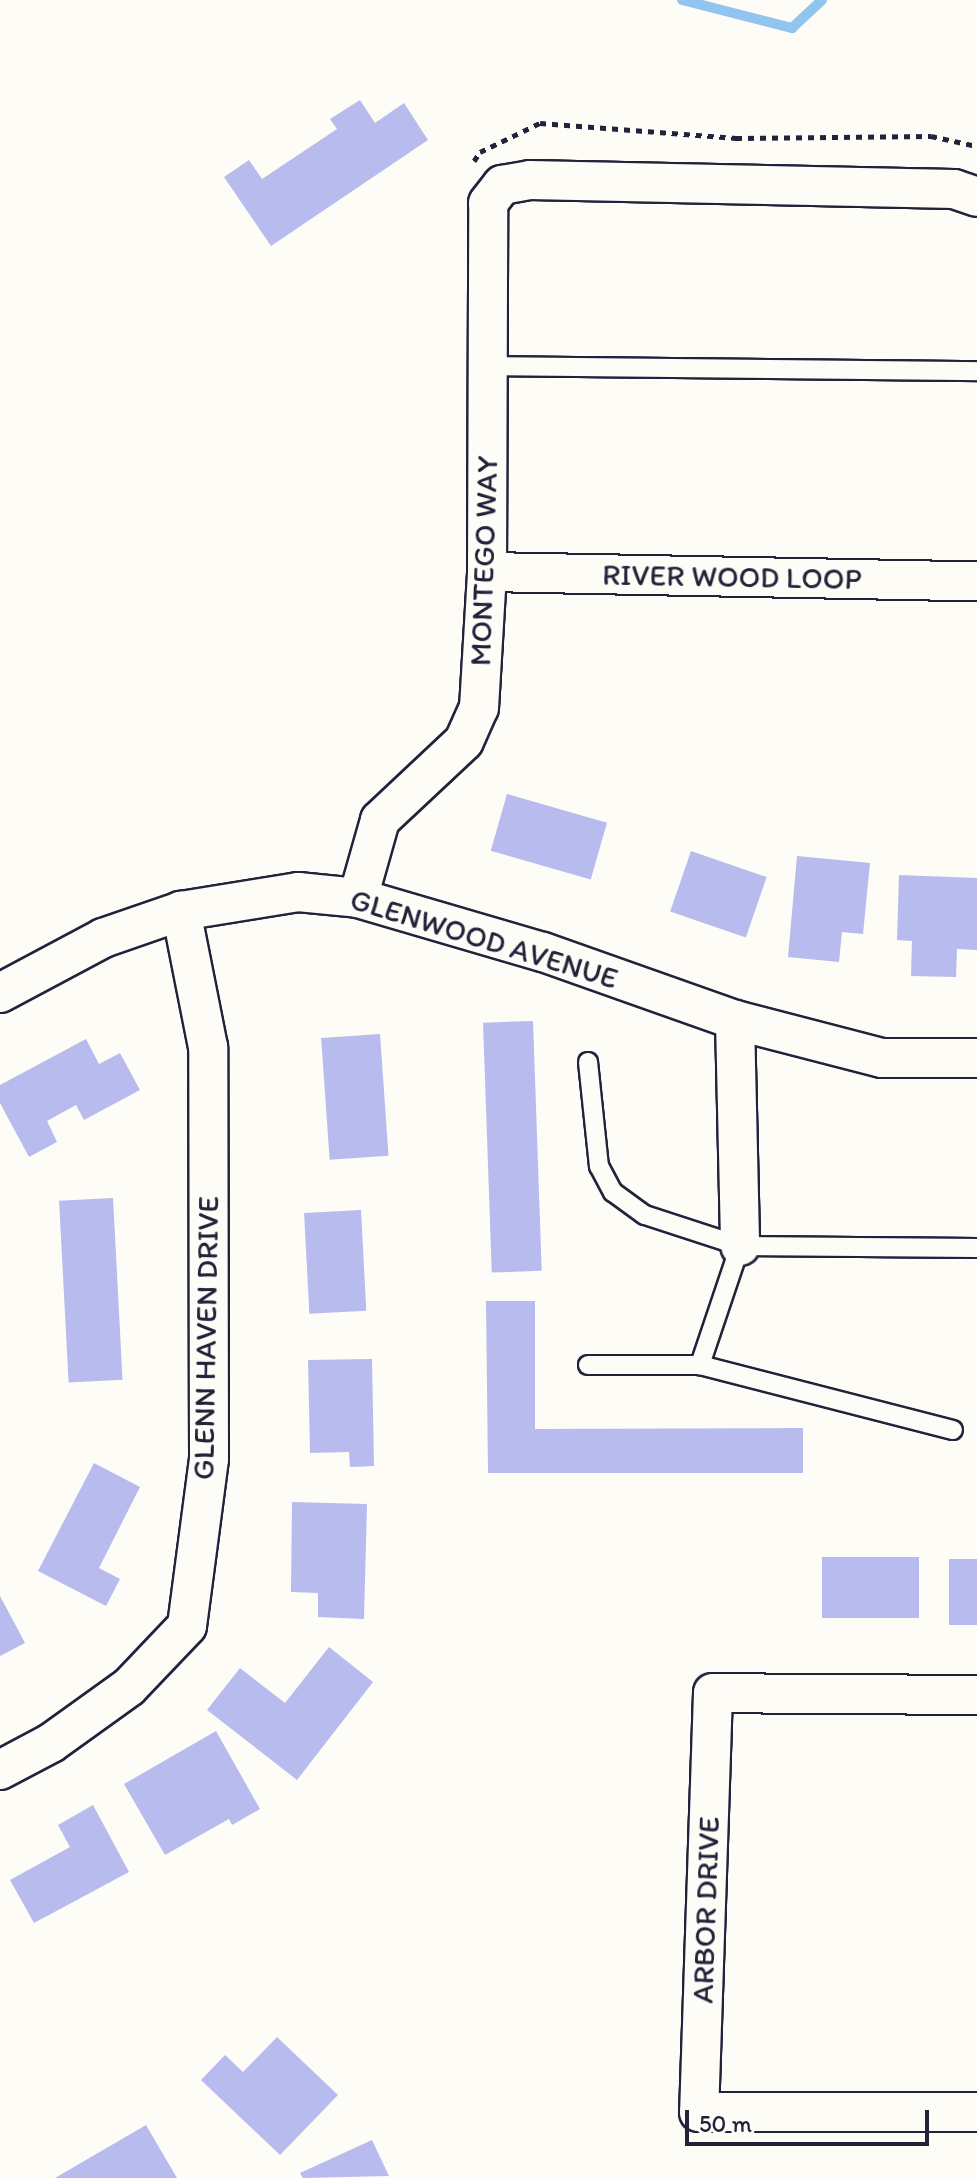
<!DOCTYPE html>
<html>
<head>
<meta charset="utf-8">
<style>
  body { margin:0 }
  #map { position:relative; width:977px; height:2178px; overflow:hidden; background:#fdfcf7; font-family:Itim,sans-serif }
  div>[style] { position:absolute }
  .stream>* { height:10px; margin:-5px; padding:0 5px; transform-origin:5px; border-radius:5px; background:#91c4ee }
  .building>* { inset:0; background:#b7bbed; transform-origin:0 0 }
  .path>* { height:5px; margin-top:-2.5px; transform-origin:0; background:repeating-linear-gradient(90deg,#22223b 0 6px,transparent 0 12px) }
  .roads { filter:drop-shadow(2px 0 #22223b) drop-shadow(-2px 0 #22223b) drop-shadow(0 2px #22223b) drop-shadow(0 -2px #22223b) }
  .service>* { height:18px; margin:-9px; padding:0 9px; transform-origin:9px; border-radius:9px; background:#fdfcf7 }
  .minor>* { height:38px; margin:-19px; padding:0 19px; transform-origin:19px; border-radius:19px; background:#fdfcf7 }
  span { translate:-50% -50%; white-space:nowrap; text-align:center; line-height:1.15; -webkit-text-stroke:6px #fdfcf7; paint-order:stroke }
  .street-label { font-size:30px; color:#22223b }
  .scale { position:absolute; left:685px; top:2110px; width:244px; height:36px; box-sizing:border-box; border:4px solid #22223b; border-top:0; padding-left:10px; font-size:24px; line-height:28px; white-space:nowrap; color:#22223b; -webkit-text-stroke:6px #fdfcf7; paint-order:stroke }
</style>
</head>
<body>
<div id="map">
  <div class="stream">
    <i style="left:682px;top:0;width:114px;rotate:14.3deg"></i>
    <i style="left:792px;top:28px;width:41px;rotate:-43deg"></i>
  </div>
  <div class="building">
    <i style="clip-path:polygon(360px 100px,375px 123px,404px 103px,428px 140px,271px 246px,224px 177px,249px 160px,262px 179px,337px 129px,330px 119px)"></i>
    <i style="left:507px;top:794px;width:104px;height:59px;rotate:16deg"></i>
    <i style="left:691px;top:851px;width:80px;height:64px;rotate:19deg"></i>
    <i style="clip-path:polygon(797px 856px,870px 863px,863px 934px,842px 932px,839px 962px,788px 957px)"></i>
    <i style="clip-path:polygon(899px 875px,977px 878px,977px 950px,957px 949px,956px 977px,911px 976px,912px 941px,897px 940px)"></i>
    <i style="left:533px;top:1021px;width:250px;height:50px;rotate:88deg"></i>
    <i style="left:380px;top:1034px;width:122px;height:59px;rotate:86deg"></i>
    <i style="clip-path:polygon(86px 1039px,99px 1064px,120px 1053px,140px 1090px,84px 1120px,76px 1105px,47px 1121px,57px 1142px,29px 1157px,0 1103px,0 1085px)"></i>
    <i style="left:113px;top:1198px;width:182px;height:54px;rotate:87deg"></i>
    <i style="left:361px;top:1210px;width:101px;height:57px;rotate:87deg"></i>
    <i style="clip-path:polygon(486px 1301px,535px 1301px,535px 1429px,803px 1428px,803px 1473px,488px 1473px)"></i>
    <i style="clip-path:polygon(372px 1359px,374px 1466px,350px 1467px,349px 1452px,310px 1453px,308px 1360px)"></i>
    <i style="clip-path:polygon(94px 1463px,140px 1487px,99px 1568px,120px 1579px,106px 1606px,38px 1571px)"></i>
    <i style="clip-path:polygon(292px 1502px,367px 1504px,364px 1619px,318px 1617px,318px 1593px,291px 1592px)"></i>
    <i style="left:822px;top:1557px;width:97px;height:61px"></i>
    <i style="left:977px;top:1559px;width:66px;height:28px;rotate:90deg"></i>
    <i style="clip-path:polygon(0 1596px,25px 1643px,0 1656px)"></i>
    <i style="clip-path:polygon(329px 1647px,373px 1682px,297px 1780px,207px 1710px,240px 1668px,285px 1703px)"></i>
    <i style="clip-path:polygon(216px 1731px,260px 1809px,232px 1825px,229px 1819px,165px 1855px,124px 1784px)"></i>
    <i style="clip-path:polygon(93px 1805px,129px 1872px,34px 1923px,10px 1880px,70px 1847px,58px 1825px)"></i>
    <i style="clip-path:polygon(277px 2037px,338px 2095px,280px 2155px,201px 2080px,225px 2055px,243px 2072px)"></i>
    <i style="clip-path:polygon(146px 2125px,177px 2178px,55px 2178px)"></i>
    <i style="clip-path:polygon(372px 2140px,389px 2176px,303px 2178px,300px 2173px)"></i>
  </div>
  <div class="path">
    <i style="left:474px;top:161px;width:11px;rotate:-56deg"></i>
    <i style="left:480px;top:152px;width:67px;rotate:-25.8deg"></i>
    <i style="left:540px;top:123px;width:197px;rotate:4.4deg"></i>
    <i style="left:736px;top:138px;width:195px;rotate:-0.6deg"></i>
    <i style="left:931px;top:136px;width:47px;rotate:12.3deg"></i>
  </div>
  <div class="roads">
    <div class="service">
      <i style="left:489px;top:366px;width:488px;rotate:0.6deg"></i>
      <i style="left:588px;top:1062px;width:105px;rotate:84deg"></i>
      <i style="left:599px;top:1166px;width:30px;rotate:62deg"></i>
      <i style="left:613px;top:1192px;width:39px;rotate:36deg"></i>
      <i style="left:645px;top:1215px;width:100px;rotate:18.1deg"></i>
      <i style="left:740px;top:1246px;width:237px;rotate:0.5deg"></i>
      <i style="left:740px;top:1246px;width:126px;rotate:108.6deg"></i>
      <i style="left:700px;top:1365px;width:261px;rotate:14.4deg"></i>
      <i style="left:588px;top:1365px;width:112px"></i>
    </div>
    <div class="minor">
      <i style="left:487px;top:572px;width:490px;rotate:1.1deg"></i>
      <i style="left:358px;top:898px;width:81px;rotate:-74.2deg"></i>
      <i style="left:380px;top:820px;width:115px;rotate:-43.2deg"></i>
      <i style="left:464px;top:741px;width:36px;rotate:-66deg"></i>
      <i style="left:479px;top:708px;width:136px;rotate:-86.6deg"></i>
      <i style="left:487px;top:572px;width:369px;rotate:-89.8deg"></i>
      <i style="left:488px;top:203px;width:23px;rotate:-52deg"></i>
      <i style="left:502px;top:185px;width:28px;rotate:-10deg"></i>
      <i style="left:530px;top:180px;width:424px;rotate:1.2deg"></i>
      <i style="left:954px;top:189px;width:24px;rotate:19deg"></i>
      <i style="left:0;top:993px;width:117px;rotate:-28.1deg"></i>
      <i style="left:103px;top:938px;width:83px;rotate:-19.1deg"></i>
      <i style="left:181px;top:911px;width:119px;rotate:-9.2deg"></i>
      <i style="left:298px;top:892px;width:60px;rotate:5.7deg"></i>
      <i style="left:358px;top:898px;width:193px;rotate:16.3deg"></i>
      <i style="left:543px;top:952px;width:204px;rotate:19.5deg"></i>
      <i style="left:735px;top:1020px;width:152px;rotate:14.5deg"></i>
      <i style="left:882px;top:1058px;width:95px"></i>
      <i style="left:735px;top:1020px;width:226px;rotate:88.7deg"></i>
      <i style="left:977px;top:1695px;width:264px;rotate:-179.6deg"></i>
      <i style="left:713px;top:1693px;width:419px;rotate:91.9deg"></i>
      <i style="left:699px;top:2112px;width:278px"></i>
      <i style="left:0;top:1770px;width:58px;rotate:-27.9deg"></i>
      <i style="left:51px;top:1743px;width:96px;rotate:-35.7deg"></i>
      <i style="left:129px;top:1687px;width:84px;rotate:-46.4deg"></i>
      <i style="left:187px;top:1626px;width:168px;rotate:-82.5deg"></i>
      <i style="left:209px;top:1459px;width:412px;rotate:-90.1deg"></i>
      <i style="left:208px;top:1047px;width:139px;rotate:-101.2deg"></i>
    </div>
  </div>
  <div class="street-label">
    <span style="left:484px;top:561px;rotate:-88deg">MONTEGO WAY</span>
    <span style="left:732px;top:577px;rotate:1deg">RIVER WOOD LOOP</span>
    <span style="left:484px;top:939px;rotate:17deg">GLENWOOD AVENUE</span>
    <span style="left:206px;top:1338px;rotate:-89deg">GLENN HAVEN DRIVE</span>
    <span style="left:706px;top:1910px;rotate:-88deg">ARBOR DRIVE</span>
  </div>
  <div class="scale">50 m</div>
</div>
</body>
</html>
